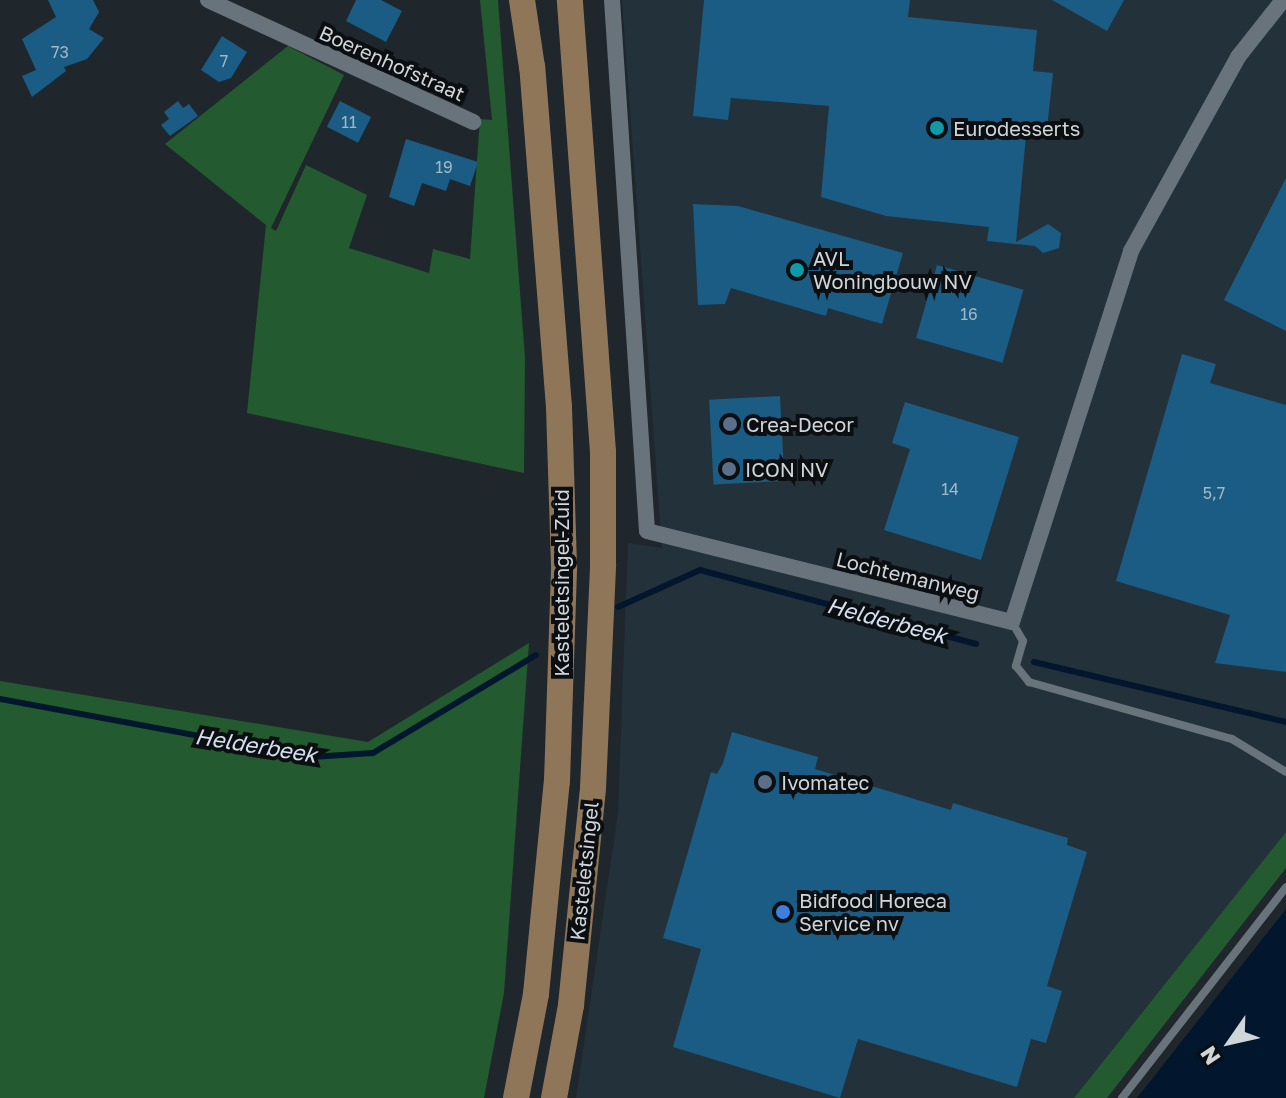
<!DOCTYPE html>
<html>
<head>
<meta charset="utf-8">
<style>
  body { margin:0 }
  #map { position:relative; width:1286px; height:1098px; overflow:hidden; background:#1f272d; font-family:"Golos Text",sans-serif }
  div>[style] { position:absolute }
  .built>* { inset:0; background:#23313b }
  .green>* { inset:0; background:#235a2f }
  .water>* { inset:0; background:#02172e }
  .stream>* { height:6px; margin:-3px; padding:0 3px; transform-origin:3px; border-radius:3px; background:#02172e }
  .building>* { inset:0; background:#1a5c84; transform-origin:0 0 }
  .service>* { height:8px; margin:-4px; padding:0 4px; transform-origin:4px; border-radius:4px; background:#69737b }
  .minor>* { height:16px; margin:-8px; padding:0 8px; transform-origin:8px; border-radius:8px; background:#69737b }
  .primary>* { height:26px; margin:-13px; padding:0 13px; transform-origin:13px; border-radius:13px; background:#907659 }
  .dots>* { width:22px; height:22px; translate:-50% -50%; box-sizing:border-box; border:4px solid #0c0f12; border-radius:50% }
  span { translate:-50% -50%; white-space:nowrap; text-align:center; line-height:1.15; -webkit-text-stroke:8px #0c0f12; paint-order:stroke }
  .number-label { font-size:16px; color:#a2b7c4 }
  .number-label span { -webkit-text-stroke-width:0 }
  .street-label { font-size:20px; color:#cfd5d9 }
  .poi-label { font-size:20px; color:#cfd5d9 }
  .left { translate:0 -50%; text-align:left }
  .water-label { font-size:22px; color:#d5e1f0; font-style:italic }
  .north { position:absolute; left:1190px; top:1002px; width:80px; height:80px; -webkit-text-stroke:6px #0c0f12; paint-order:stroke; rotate:236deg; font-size:22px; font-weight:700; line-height:32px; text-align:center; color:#cfd5d9 }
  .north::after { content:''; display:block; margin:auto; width:28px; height:36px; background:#cfd5d9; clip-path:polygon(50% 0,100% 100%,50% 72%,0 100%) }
</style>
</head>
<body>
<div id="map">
  <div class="built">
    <i style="clip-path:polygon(622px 0,1286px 0,1286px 832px,1074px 1098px,576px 1098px,618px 813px,628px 543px,662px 548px)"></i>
  </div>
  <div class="green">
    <i style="clip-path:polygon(480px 0,498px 0,525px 358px,524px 473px,247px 413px,266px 225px,165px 144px,288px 46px,344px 75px,271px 228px,276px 231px,306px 165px,367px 195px,349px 248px,429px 273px,433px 249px,470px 259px,480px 119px,492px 120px)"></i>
    <i style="clip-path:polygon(529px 643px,504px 993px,484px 1098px,0 1098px,0 681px,368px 742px)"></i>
    <i style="clip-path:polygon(1286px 832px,1286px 868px,1107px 1098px,1074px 1098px)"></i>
  </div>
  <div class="water">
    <i style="clip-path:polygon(1286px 909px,1286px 1098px,1137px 1098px)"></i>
  </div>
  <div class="stream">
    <i style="left:618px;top:607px;width:90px;rotate:-24.3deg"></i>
    <i style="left:700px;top:570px;width:286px;rotate:15deg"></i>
    <i style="left:1034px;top:662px;width:259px;rotate:13.4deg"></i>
    <i style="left:0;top:699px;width:317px;rotate:10.5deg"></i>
    <i style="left:312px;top:757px;width:61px;rotate:-3.8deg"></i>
    <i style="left:373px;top:753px;width:190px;rotate:-31deg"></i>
  </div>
  <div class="building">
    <i style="clip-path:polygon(48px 0,93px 0,99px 12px,89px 29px,104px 38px,87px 59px,64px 67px,66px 71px,32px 97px,22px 76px,36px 70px,22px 39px,56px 17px)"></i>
    <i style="clip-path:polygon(356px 0,381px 0,402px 11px,386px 42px,346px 21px)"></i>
    <i style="clip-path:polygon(704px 0,910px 0,908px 17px,1037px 30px,1033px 71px,1053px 73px,1046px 138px,1026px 136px,1016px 242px,1048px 224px,1061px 233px,1059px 248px,1043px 253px,1035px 246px,987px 241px,989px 227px,886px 216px,821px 197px,829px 106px,731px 98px,728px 120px,693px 116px)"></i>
    <i style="clip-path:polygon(1052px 0,1124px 0,1107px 31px)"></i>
    <i style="clip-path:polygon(222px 36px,247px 52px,231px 78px,219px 82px,201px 70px)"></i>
    <i style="clip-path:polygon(178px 101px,183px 108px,189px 104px,198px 116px,170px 136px,161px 125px,169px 119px,164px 112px)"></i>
    <i style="left:340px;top:101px;width:35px;height:29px;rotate:27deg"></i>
    <i style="clip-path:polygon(406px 139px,478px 162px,470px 186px,450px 179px,446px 191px,422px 183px,414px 206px,389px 197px)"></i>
    <i style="clip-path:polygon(1286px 178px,1286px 331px,1224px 300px)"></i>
    <i style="clip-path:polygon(693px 204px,738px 206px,903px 253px,882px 324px,828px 308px,826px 316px,731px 288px,725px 304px,698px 305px)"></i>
    <i style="left:937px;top:265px;width:90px;height:76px;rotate:16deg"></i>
    <i style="clip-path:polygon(1182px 354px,1216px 364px,1210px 383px,1286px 405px,1286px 672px,1215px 663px,1230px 615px,1116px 581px)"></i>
    <i style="left:780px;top:396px;width:85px;height:71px;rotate:87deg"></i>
    <i style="clip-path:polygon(905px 402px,1019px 437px,981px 560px,884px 530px,910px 449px,892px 443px)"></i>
    <i style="clip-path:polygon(732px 732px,818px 757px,815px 769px,951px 810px,953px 803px,1068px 838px,1067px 845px,1087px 852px,1047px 986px,1062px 991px,1046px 1043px,1031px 1039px,1017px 1087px,858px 1039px,840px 1098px,673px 1047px,701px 949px,663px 938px,711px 772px,717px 774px,723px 763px)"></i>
  </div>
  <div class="service">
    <i style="left:1012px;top:622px;width:22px;rotate:60deg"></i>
    <i style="left:1023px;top:641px;width:26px;rotate:106deg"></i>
    <i style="left:1016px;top:666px;width:21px;rotate:51deg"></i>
    <i style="left:1029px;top:682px;width:211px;rotate:15.7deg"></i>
    <i style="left:1232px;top:739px;width:63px;rotate:31.4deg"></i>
    <i style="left:1122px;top:1098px;width:267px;rotate:-52.1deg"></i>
  </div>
  <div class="minor">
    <i style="left:208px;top:0;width:292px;rotate:24.7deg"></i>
    <i style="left:612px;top:0;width:532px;rotate:86.23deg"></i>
    <i style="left:647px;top:531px;width:376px;rotate:14deg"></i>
    <i style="left:1012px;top:622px;width:390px;rotate:-72.2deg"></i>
    <i style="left:1131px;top:251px;width:222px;rotate:-61.1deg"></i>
    <i style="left:1238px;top:57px;width:73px;rotate:-51.7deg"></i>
  </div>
  <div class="primary">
    <i style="left:516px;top:1098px;width:106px;rotate:-79.1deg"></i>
    <i style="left:536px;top:994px;width:214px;rotate:-84.4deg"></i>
    <i style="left:557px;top:781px;width:215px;rotate:-88.1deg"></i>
    <i style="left:564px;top:566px;width:159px;rotate:-91.8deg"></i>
    <i style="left:559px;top:407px;width:341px;rotate:-94.5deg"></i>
    <i style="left:532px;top:67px;width:68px;rotate:-98.5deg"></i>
    <i style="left:554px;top:1098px;width:95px;rotate:-79.6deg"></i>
    <i style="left:571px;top:1005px;width:218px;rotate:-84.2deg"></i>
    <i style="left:593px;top:788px;width:224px;rotate:-87.4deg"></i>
    <i style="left:603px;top:564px;width:112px;rotate:-90deg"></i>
    <i style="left:603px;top:452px;width:453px;rotate:-94.2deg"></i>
  </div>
  <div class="dots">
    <i style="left:937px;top:128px;background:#0f9aa8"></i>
    <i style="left:797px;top:270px;background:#0f9aa8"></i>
    <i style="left:730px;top:424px;background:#5c6f8a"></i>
    <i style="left:729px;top:469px;background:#5c6f8a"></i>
    <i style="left:765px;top:782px;background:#5c6f8a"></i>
    <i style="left:783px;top:912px;background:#3f7fe0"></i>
  </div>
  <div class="number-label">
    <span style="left:60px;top:52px">73</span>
    <span style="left:224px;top:61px">7</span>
    <span style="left:349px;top:122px">11</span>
    <span style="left:444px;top:167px">19</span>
    <span style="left:969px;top:314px">16</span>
    <span style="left:950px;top:489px">14</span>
    <span style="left:1214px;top:493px">5,7</span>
  </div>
  <div class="street-label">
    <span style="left:392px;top:63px;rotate:24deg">Boerenhofstraat</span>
    <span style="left:908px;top:576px;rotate:14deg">Lochtemanweg</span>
    <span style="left:561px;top:583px;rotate:-90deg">Kasteletsingel-Zuid</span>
    <span style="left:584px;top:871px;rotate:-84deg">Kasteletsingel</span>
  </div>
  <div class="poi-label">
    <span class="left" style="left:953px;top:128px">Eurodesserts</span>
    <span class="left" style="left:813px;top:270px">AVL<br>Woningbouw NV</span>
    <span class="left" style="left:746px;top:424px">Crea-Decor</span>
    <span class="left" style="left:745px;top:469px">ICON NV</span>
    <span class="left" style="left:781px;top:782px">Ivomatec</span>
    <span class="left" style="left:799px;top:912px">Bidfood Horeca<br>Service nv</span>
  </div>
  <div class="water-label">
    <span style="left:887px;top:620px;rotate:15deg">Helderbeek</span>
    <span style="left:256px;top:745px;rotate:9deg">Helderbeek</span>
  </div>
  <div class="north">N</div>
</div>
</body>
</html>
